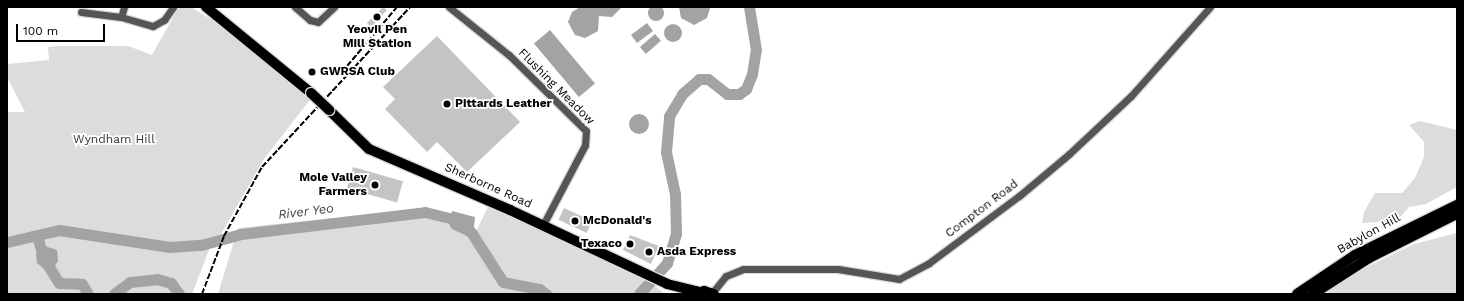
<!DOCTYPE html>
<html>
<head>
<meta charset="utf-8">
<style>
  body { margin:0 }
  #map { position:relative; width:1464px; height:301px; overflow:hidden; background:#fff; font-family:"Work Sans",sans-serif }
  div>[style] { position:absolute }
  .green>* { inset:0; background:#dcdcdc }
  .water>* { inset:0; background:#a3a3a3; transform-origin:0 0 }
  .round { border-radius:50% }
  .river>* { height:11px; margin:-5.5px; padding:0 5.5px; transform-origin:5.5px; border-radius:5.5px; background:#a3a3a3 }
  .building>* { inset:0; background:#c4c4c4; transform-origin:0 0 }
  .roads { filter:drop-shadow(1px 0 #dbdbdb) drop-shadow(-1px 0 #dbdbdb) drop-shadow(0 1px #dbdbdb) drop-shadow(0 -1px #dbdbdb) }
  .minor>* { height:7px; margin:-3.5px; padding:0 3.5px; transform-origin:3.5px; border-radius:3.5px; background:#555 }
  .primary>* { height:10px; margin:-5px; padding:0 5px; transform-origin:5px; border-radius:5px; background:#000 }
  .rail>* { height:2px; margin-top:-1px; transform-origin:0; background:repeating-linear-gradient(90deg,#000 0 6px,transparent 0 8px) }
  .bridges { filter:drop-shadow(1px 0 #dbdbdb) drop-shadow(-1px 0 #dbdbdb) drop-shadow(0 1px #dbdbdb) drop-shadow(0 -1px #dbdbdb) }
  .primary-bridge>* { height:10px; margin:-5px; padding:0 5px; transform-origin:5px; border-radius:5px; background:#000 }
  .dots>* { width:11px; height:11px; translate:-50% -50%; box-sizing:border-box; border:2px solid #fff; border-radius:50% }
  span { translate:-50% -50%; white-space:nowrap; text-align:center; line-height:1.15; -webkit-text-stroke:3.5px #fff; paint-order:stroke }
  .poi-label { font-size:12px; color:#000; font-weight:700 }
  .left { translate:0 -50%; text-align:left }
  .right { translate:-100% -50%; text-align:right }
  .street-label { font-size:12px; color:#000 }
  .park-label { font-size:12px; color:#333 }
  .water-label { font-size:13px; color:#444; font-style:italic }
  .frame { position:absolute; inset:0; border:8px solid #000; pointer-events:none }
  .scale { position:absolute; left:16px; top:24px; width:89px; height:18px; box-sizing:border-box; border:2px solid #000; border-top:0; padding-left:5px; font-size:12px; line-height:14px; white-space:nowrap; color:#000; -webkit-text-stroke:3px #fff; paint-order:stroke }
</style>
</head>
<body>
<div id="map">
  <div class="green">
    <i style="clip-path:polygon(179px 7px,191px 7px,209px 18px,215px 18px,312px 100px,309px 101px,264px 159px,221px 234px,214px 237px,192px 294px,7px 294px,7px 112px,25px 112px,7px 77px,7px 64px,49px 60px,48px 47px,58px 46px,128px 46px,152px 55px)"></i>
    <i style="clip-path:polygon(1420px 121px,1457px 130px,1457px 187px,1426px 204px,1409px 207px,1397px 221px,1362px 223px,1364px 212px,1375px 193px,1402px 193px,1415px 178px,1424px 157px,1424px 142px,1409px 125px)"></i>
    <i style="clip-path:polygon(488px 207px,645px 278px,665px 294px,218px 294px,238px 228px,422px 209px,467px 236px,471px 242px)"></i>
    <i style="clip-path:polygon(1457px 233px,1457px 294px,1324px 294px,1365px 268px,1414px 244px)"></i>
  </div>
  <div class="water">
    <i class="round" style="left:648px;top:5px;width:16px;height:16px"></i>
    <i style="clip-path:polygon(580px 7px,592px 8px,622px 7px,612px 17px,599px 16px,598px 31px,585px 38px,575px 35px,568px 22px,572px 12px)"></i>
    <i style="clip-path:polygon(679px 7px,710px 7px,710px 8px,707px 18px,694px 25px,681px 18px)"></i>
    <i style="left:647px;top:23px;width:10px;height:20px;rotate:53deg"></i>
    <i class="round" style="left:664px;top:24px;width:18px;height:18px"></i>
    <i style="left:550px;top:30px;width:70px;height:21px;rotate:50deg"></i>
    <i style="left:655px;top:34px;width:9px;height:20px;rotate:49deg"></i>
    <i class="round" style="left:629px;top:114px;width:20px;height:20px"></i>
    <i style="clip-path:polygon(452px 211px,475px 217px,474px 227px,467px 236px,452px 229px,448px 223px)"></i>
    <i style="clip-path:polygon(41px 245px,57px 250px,58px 261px,53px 269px,43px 268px,37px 263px,36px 254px)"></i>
  </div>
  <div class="river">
    <i style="left:37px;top:236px;width:24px;rotate:73deg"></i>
    <i style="left:44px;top:259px;width:28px;rotate:58deg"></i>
    <i style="left:59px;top:283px;width:23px;rotate:2deg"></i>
    <i style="left:82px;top:284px;width:12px;rotate:59deg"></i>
    <i style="left:7px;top:242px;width:53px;rotate:-13deg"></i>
    <i style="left:59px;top:230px;width:112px;rotate:8.7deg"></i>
    <i style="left:170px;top:247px;width:31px;rotate:-4deg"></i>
    <i style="left:201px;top:245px;width:41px;rotate:-15.4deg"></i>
    <i style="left:241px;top:234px;width:185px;rotate:-6.8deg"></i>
    <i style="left:425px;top:212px;width:29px;rotate:14deg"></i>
    <i style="left:453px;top:219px;width:22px;rotate:36deg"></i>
    <i style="left:471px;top:232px;width:59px;rotate:57.4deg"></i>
    <i style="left:503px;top:282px;width:37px;rotate:11deg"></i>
    <i style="left:539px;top:289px;width:9px;rotate:36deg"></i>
    <i style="left:114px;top:294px;width:20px;rotate:-37deg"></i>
    <i style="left:130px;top:282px;width:27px;rotate:-6deg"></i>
    <i style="left:157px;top:279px;width:15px;rotate:16deg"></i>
    <i style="left:171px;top:283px;width:14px;rotate:54deg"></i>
    <i style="left:639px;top:294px;width:42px;rotate:-47.9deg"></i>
    <i style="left:667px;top:263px;width:30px;rotate:-73deg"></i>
    <i style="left:676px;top:234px;width:40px;rotate:-91.4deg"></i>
    <i style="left:675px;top:194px;width:43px;rotate:-102.1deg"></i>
    <i style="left:666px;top:152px;width:36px;rotate:-85deg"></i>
    <i style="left:669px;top:116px;width:26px;rotate:-59deg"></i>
    <i style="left:682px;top:94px;width:23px;rotate:-41deg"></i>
    <i style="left:699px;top:79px;width:9px"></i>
    <i style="left:708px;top:79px;width:24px;rotate:38deg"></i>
    <i style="left:727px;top:94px;width:12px"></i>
    <i style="left:739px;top:94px;width:9px;rotate:-36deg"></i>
    <i style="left:746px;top:89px;width:16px;rotate:-68deg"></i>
    <i style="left:752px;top:74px;width:24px;rotate:-81deg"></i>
    <i style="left:756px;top:50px;width:44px;rotate:-99.2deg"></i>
  </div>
  <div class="building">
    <i style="clip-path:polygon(383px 7px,387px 10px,371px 28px,367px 23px)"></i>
    <i style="clip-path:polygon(437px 36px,520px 122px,467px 172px,437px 142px,427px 152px,385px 109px,395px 99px,383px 87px)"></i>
    <i style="left:353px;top:167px;width:52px;height:22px;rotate:16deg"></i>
    <i style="left:564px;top:208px;width:31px;height:13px;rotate:25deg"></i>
    <i style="clip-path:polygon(630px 235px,659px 246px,651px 264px,623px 250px)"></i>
  </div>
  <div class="roads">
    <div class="minor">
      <i style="left:295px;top:7px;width:20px;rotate:41deg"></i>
      <i style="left:310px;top:20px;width:8px;rotate:14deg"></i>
      <i style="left:318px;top:22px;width:22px;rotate:-43deg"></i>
      <i style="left:449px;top:7px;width:77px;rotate:38.7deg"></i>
      <i style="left:509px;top:55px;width:108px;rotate:44.6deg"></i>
      <i style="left:586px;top:131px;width:14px;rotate:94deg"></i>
      <i style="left:585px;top:145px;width:90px;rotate:117.7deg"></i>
      <i style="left:81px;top:12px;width:40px;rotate:7.1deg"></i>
      <i style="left:121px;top:17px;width:33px;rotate:16deg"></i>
      <i style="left:153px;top:26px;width:13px;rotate:-29deg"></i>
      <i style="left:164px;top:20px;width:16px;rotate:-55deg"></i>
      <i style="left:121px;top:17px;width:10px;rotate:-73deg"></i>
      <i style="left:712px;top:293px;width:22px;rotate:-51deg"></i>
      <i style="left:726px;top:276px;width:18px;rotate:-22deg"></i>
      <i style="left:743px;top:269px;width:95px"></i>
      <i style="left:838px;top:269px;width:62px;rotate:9.3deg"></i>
      <i style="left:899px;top:279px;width:34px;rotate:-28deg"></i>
      <i style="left:929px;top:263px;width:112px;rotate:-36.7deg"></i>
      <i style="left:1019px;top:196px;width:65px;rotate:-40deg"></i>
      <i style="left:1069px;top:154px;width:85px;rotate:-43.1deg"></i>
      <i style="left:1131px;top:96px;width:119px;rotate:-48.4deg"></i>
    </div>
    <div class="primary">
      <i style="left:206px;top:7px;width:136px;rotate:39.3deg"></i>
      <i style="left:329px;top:110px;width:56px;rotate:44.3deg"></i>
      <i style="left:369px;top:149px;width:154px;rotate:23.4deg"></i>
      <i style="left:510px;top:210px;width:174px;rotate:25.2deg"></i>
      <i style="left:667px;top:284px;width:34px;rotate:14deg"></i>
      <i style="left:697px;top:294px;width:8px;rotate:-23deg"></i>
      <i style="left:704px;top:291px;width:10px;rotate:17deg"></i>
      <i style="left:1297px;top:294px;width:70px;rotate:-33.9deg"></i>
      <i style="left:1355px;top:255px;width:114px;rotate:-26.1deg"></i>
      <i style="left:1313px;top:294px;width:67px;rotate:-32.7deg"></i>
      <i style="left:1369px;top:258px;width:98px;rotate:-26.6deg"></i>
    </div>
  </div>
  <div class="rail">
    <i style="left:342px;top:72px;width:85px;rotate:-49.8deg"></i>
    <i style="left:202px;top:294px;width:62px;rotate:-69.2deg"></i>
    <i style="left:224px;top:236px;width:79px;rotate:-61.2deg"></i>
    <i style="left:262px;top:167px;width:218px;rotate:-47.2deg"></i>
  </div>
  <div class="bridges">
    <div class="primary-bridge">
      <i style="left:311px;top:93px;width:25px;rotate:43deg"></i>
    </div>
  </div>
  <div class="dots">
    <i style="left:377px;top:17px;background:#000"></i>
    <i style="left:312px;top:72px;background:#000"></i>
    <i style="left:447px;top:104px;background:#000"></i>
    <i style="left:375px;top:185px;background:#000"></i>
    <i style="left:575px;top:221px;background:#000"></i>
    <i style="left:630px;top:244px;background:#000"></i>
    <i style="left:649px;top:252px;background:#000"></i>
  </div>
  <div class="poi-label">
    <span style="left:377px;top:37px">Yeovil Pen<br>Mill Station</span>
    <span class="left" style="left:320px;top:72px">GWRSA Club</span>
    <span class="left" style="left:455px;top:104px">Pittards Leather</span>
    <span class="right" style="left:367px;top:185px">Mole Valley<br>Farmers</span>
    <span class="left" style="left:583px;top:221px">McDonald's</span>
    <span class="right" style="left:622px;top:244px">Texaco</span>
    <span class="left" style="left:657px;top:252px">Asda Express</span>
  </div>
  <div class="street-label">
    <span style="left:556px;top:87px;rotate:45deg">Flushing Meadow</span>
    <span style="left:488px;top:186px;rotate:24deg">Sherborne Road</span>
    <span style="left:982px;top:209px;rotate:-37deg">Compton Road</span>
    <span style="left:1369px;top:234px;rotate:-29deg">Babylon Hill</span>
  </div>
  <div class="park-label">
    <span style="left:114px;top:140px">Wyndham Hill</span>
  </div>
  <div class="water-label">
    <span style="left:306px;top:212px;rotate:-7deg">River Yeo</span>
  </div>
  <div class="frame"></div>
  <div class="scale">100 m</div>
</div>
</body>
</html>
